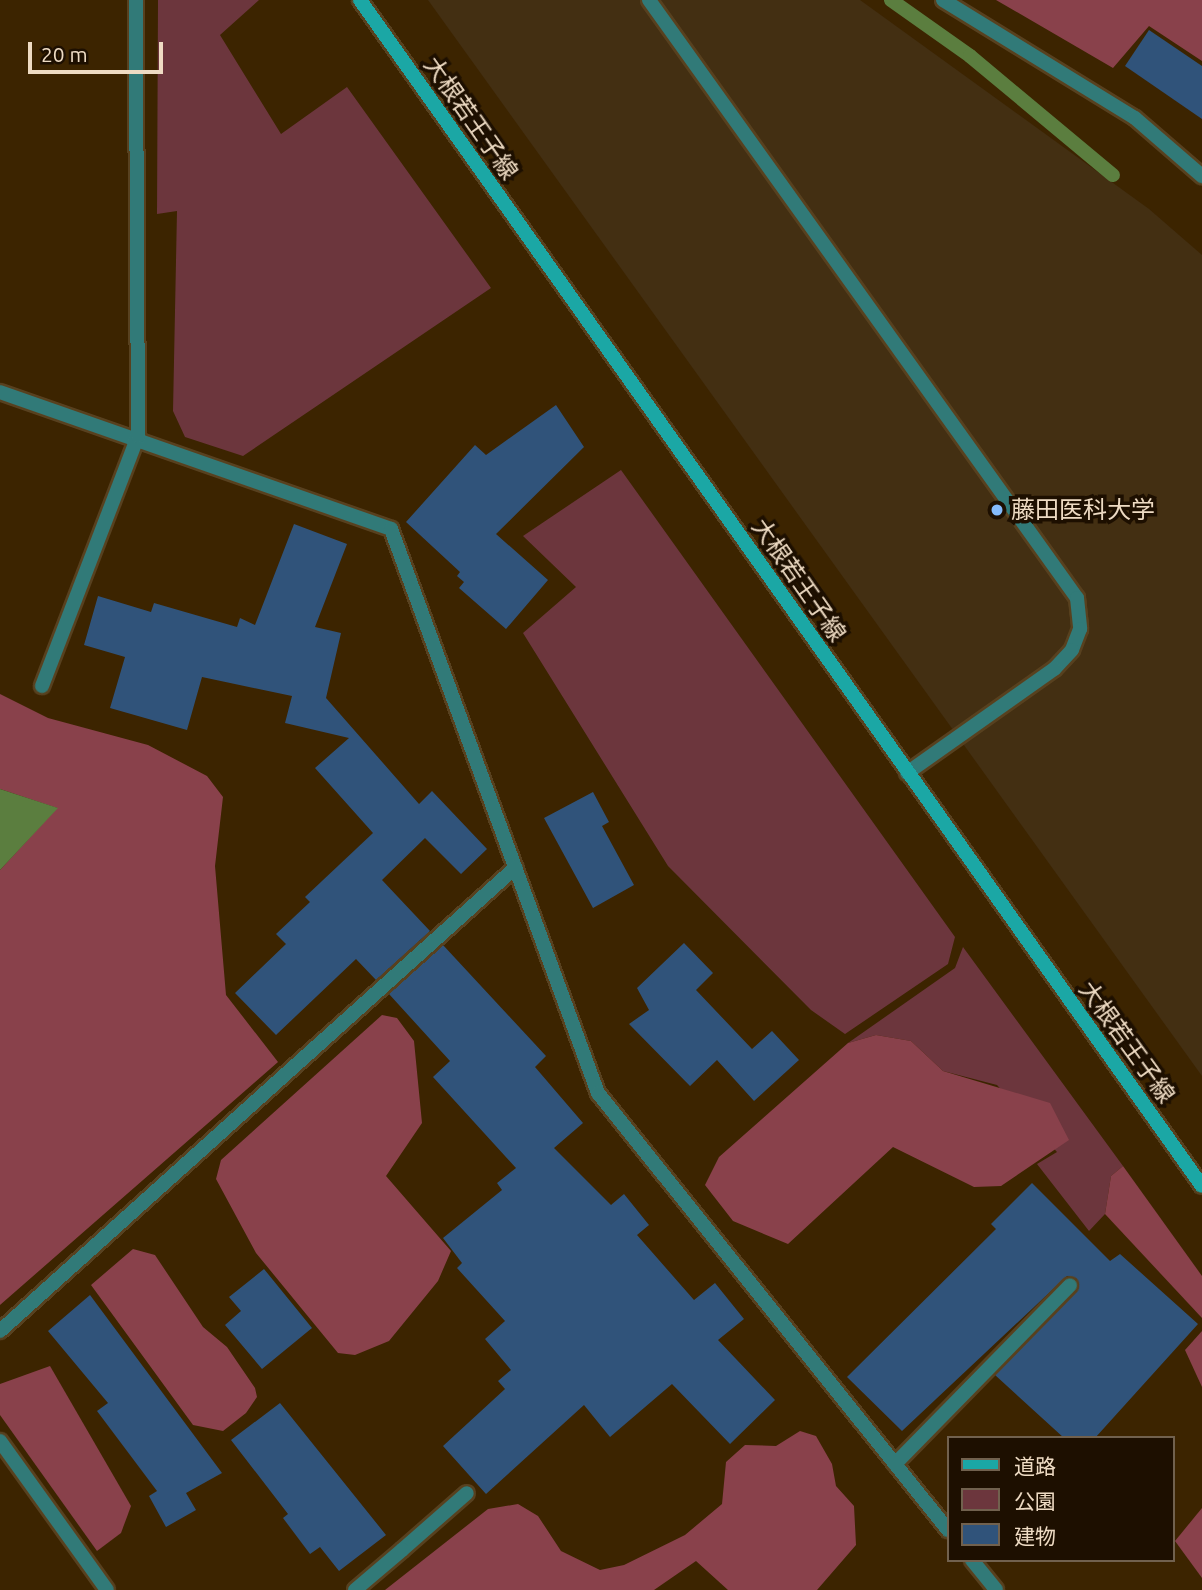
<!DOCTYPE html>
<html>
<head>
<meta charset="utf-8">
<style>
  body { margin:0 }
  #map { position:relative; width:1202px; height:1590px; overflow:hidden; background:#3c2400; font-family:Ubuntu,"Noto Sans JP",sans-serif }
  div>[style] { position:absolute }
  .built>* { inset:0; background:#432f12 }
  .green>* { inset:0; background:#6c363d }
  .forest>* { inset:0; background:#89414b }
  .water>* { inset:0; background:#5b7e3f }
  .stream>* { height:14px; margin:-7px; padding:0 7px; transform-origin:7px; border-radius:7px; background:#5b7e3f }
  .building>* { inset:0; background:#30537a }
  .roads { filter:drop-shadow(2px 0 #58411f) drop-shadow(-2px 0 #58411f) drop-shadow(0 2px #58411f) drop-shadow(0 -2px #58411f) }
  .lane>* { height:14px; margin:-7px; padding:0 7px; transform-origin:7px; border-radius:7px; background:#317a78 }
  .street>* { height:14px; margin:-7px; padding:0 7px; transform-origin:7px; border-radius:7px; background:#317a78 }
  .secondary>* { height:14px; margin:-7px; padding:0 7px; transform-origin:7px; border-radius:7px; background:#1ba7a5 }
  .dots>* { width:19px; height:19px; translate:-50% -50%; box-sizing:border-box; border:4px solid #1d0f00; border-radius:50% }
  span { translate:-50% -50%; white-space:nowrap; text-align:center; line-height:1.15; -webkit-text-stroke:7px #1d0f00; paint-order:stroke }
  .street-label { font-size:24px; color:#eedbc3 }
  .poi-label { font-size:24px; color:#eedbc3 }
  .left { translate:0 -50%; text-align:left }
  .legend { position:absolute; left:947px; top:1436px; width:228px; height:126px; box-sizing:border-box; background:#1d0f00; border:2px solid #71614e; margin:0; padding:9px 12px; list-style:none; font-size:21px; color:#eedbc3 }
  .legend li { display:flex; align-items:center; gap:14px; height:35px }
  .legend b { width:35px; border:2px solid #71614e }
  .scale { position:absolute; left:28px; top:42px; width:135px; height:32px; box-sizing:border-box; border:4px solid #eedbc3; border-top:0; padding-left:9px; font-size:21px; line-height:24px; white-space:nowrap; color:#eedbc3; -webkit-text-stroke:5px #1d0f00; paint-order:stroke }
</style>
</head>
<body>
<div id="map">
  <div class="built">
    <i style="clip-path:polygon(428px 0,860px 0,1149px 209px,1202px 255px,1202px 1076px)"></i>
  </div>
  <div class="green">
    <i style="clip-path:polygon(158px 0,259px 0,220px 35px,281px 134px,347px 87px,491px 288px,243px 456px,185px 437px,173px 411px,177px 211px,157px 214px)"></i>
    <i style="clip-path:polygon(621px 470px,955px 937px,948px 964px,845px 1034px,811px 1010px,668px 866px,523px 633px,576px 587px,523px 536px)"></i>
    <i style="clip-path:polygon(963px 947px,1123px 1166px,1111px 1176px,1105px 1214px,1089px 1231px,1037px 1164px,1057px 1152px,997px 1085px,943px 1071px,911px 1041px,876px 1035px,848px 1043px,955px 968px)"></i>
  </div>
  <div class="forest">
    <i style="clip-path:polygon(996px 0,1202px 0,1202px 61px,1149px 26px,1113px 68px)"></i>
    <i style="clip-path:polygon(0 694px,48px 718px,148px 745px,207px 776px,223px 797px,215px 866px,226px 995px,278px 1062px,0 1305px,0 870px,57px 808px,0 789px)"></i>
    <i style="clip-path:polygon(382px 1015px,397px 1018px,414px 1041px,422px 1123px,386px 1176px,451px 1251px,438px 1281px,389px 1341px,355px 1355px,338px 1353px,256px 1253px,216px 1179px,221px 1160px)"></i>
    <i style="clip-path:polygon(876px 1035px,911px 1041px,943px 1071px,1050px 1103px,1069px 1140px,1001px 1186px,974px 1187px,893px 1147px,788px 1244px,733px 1221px,705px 1185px,719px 1157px,848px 1043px)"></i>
    <i style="clip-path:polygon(1123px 1166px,1202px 1276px,1202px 1318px,1105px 1214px,1111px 1176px)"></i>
    <i style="clip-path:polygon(133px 1249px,155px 1255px,203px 1327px,227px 1347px,255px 1388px,257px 1397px,246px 1413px,223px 1431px,193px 1425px,91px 1285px)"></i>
    <i style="clip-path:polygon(1202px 1331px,1202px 1387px,1185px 1350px)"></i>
    <i style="clip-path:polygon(50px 1366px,131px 1506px,121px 1533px,97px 1551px,0 1415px,0 1384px)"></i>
    <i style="clip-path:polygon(800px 1431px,816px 1436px,832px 1464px,836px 1486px,854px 1506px,856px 1545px,817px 1590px,728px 1590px,696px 1561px,654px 1590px,385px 1590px,488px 1509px,518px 1504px,538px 1516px,561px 1551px,600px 1570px,624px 1565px,685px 1535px,722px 1504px,726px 1462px,745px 1445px,776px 1446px)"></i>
    <i style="clip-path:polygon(1202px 1508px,1202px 1578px,1175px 1541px)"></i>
  </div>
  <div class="water">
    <i style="clip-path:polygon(0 789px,58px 808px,0 870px)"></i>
  </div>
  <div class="stream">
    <i style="left:891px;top:0;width:97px;rotate:35.3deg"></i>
    <i style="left:970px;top:56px;width:186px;rotate:39.8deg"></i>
  </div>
  <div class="building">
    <i style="clip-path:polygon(1149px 30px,1202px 66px,1202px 119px,1125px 66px)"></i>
    <i style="clip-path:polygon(556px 405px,584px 447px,496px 534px,548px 580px,506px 629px,459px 588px,464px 582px,457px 576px,460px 572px,406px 522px,475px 445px,486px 455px)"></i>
    <i style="clip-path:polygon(294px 524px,347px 544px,315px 627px,341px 633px,326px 698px,419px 804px,432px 791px,487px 849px,461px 874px,425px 838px,382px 880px,430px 931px,376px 980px,356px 959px,276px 1035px,235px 993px,286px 944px,276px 934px,310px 902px,305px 897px,373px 833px,315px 768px,349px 738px,285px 723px,292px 696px,202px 677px,187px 730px,110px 708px,125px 657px,84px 645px,98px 596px,151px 612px,154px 603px,237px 627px,240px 618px,255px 625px)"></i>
    <i style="clip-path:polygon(593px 792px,609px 822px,602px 826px,634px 885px,593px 908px,544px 818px)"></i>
    <i style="clip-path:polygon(684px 943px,713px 973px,696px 990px,752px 1049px,772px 1031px,799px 1060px,754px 1101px,717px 1060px,690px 1086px,629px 1024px,649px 1010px,637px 988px)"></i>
    <i style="clip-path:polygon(443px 945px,546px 1056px,535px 1067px,583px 1123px,554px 1148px,611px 1205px,624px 1194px,649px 1225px,637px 1235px,694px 1300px,715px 1283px,744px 1319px,718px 1340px,775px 1400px,730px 1444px,672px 1384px,610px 1437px,584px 1405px,486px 1494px,443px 1446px,505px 1389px,498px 1381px,511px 1370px,485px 1339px,505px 1321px,457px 1268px,462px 1263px,443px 1238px,502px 1190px,497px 1183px,516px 1168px,433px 1077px,450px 1061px,389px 994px)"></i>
    <i style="clip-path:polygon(1032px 1183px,1110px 1261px,1120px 1254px,1198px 1324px,1095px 1438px,1064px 1438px,995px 1375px,1077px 1291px,1077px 1279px,1067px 1276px,902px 1431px,847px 1377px,996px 1229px,991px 1224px)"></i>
    <i style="clip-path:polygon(264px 1269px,312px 1328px,262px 1369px,225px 1325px,241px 1311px,229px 1297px)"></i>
    <i style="clip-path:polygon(90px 1295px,222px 1473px,186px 1493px,196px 1510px,166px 1527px,149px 1496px,157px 1491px,97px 1411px,108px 1403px,48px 1331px)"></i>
    <i style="clip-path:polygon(280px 1403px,386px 1535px,339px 1571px,320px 1547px,310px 1554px,283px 1518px,288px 1514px,231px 1440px)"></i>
  </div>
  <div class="roads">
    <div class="lane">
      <i style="left:649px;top:0;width:735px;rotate:54.41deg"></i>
      <i style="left:1077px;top:598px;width:31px;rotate:84deg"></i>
      <i style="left:1080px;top:629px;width:22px;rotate:111deg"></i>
      <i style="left:1072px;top:650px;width:26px;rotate:133deg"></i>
      <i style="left:1054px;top:669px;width:180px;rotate:144.7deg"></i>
      <i style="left:895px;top:1464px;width:250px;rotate:-45.6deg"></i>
      <i style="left:402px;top:1550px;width:86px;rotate:-41.2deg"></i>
    </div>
    <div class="street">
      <i style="left:943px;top:0;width:225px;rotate:31.6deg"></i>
      <i style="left:1135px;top:118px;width:89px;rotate:40.9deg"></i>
      <i style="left:0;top:392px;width:414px;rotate:19.3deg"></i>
      <i style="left:391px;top:529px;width:601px;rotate:69.85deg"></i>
      <i style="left:598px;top:1093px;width:560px;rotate:51.31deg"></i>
      <i style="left:42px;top:686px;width:268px;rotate:-69deg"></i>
      <i style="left:138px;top:436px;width:436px;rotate:-90.3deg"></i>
      <i style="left:0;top:1331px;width:693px;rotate:-41.96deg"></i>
      <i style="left:0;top:1441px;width:183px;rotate:54.3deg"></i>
      <i style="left:972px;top:1560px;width:38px;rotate:51deg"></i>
      <i style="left:355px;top:1590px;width:62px;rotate:-40.4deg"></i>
    </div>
    <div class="secondary">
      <i style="left:360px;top:0;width:1454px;rotate:54.63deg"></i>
    </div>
  </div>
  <div class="dots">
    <i style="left:997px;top:510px;background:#85bbfb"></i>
  </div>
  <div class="street-label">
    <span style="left:471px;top:118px;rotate:55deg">大根若王子線</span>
    <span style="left:799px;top:580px;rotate:55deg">大根若王子線</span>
    <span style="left:1127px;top:1042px;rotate:54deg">大根若王子線</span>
  </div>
  <div class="poi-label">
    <span class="left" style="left:1011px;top:510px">藤田医科大学</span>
  </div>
  <ul class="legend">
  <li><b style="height:9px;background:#1ba7a5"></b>道路</li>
  <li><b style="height:19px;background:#6c363d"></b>公園</li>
  <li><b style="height:19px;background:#30537a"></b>建物</li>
  </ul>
  <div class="scale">20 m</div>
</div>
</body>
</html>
